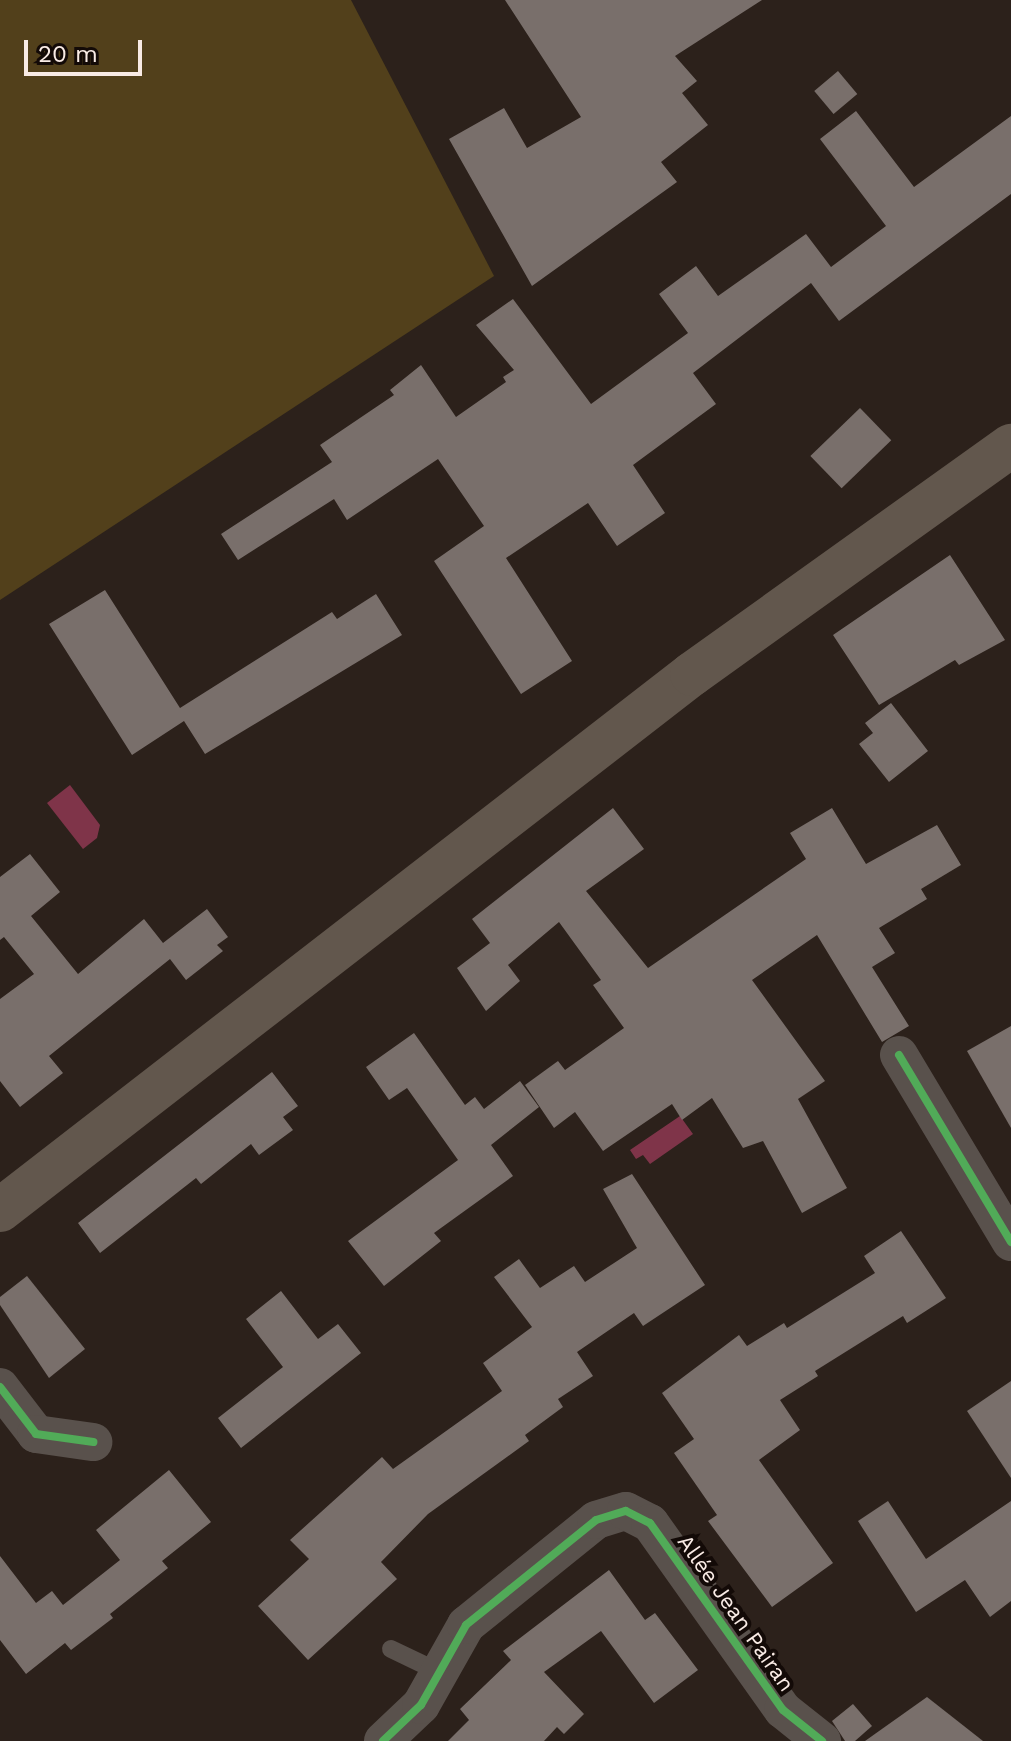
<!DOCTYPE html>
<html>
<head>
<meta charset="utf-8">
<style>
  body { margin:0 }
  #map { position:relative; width:1011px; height:1741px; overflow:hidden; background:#2c211b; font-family:"Work Sans",sans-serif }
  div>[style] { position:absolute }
  .green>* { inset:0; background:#52401b }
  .water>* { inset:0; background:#7f3449 }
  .building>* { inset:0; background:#796f6b; transform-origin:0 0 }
  .service>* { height:18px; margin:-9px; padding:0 9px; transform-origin:9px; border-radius:9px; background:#59514c }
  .minor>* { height:38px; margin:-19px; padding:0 19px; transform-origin:19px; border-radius:19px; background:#59514c }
  .primary>* { height:44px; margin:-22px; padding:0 22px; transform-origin:22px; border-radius:22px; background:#62574d }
  .cycleway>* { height:8px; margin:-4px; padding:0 4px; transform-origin:4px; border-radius:4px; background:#51ab58 }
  span { translate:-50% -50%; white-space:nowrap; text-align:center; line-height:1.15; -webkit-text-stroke:8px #130a07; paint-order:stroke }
  .street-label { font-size:22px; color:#f9ebe5 }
  .scale { position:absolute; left:24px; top:40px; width:118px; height:36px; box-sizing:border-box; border:4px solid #f9ebe5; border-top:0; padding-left:10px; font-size:24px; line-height:28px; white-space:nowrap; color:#f9ebe5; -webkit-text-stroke:6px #130a07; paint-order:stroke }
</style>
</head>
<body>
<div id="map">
  <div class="green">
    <i style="clip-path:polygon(0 0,351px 0,494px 276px,0 600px)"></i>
  </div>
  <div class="water">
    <i style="clip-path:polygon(70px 785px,100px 825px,97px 838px,83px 849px,47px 803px)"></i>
    <i style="clip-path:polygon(680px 1116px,693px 1134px,650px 1164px,643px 1155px,636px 1159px,630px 1150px)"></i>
  </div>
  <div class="building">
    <i style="clip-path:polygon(505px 0,762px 0,675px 56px,697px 81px,682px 93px,708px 125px,661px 162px,677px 182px,532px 286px,449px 139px,504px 108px,527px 148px,581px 117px)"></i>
    <i style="left:838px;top:71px;width:30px;height:31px;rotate:50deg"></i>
    <i style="clip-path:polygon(856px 111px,914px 187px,1011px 116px,1011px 194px,839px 321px,811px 283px,693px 373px,716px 404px,633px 465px,665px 513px,617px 546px,588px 503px,506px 558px,572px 661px,521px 694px,434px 561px,484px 526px,438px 459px,347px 520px,334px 499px,238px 560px,221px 534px,332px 462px,320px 445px,394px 395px,390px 390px,421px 365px,456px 417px,506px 382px,503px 377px,514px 370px,476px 325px,513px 299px,591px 404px,688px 333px,659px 294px,696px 266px,718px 296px,806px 234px,831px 267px,886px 226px,820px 139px)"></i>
    <i style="left:860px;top:408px;width:45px;height:69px;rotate:46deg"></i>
    <i style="clip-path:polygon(950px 555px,1005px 640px,959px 665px,955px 660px,879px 705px,833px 635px)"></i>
    <i style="clip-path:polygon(105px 590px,180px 708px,332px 612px,337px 619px,376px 594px,402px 635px,205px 754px,184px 721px,132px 755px,49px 624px)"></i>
    <i style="clip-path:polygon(891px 703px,928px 751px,889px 782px,859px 744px,873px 733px,865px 723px)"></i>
    <i style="clip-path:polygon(613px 808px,644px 849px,586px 891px,648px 968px,806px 859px,790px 833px,832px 808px,866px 864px,937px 825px,961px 865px,921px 889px,927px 899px,879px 928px,895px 953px,872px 967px,909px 1026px,882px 1042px,817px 935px,752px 980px,825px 1081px,798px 1099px,847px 1188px,802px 1213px,763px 1141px,743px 1148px,712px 1098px,682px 1120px,672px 1104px,603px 1151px,575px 1112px,554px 1128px,525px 1085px,558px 1061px,565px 1070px,624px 1028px,593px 985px,601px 980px,559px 922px,508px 965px,520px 981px,486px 1011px,457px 968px,490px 943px,472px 919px)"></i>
    <i style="clip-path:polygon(30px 854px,60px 892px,31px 916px,78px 974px,144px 919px,163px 943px,207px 909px,228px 937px,217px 945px,223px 951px,186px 980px,170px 959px,49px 1056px,63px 1073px,20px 1107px,0 1081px,0 999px,34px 974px,4px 937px,0 940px,0 877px)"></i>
    <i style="clip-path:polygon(1011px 1026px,1011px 1128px,967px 1051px)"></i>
    <i style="clip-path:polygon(414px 1033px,465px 1105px,475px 1097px,484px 1109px,520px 1081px,539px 1107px,491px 1145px,513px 1176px,434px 1233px,441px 1241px,384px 1286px,348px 1241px,458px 1160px,407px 1088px,389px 1100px,366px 1067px)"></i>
    <i style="clip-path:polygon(272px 1072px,298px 1106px,283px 1117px,293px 1130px,259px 1155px,251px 1144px,201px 1184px,196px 1178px,100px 1253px,78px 1223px)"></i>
    <i style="clip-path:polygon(632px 1174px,705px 1285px,643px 1326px,634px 1313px,577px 1352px,593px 1376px,558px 1399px,563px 1407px,525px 1435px,529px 1441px,428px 1514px,381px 1562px,397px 1579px,308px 1660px,258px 1606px,309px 1559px,290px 1540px,382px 1457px,393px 1469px,502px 1391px,483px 1363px,532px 1327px,494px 1277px,519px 1259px,540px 1288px,574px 1266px,585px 1282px,637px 1248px,603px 1189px)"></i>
    <i style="clip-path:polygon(901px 1231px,946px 1298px,907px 1323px,903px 1316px,815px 1371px,818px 1376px,780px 1400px,800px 1430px,759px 1460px,833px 1563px,772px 1607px,708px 1521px,717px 1515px,674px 1453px,694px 1439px,662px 1393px,739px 1335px,747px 1346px,784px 1323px,787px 1328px,875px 1273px,864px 1256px)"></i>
    <i style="clip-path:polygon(27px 1276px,85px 1349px,49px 1378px,0 1305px,0 1297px)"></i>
    <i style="clip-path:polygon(281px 1291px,318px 1339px,338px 1324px,361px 1353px,241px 1448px,218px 1418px,283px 1367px,246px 1319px)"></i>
    <i style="clip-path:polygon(1011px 1381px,1011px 1478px,967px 1411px)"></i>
    <i style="clip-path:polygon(169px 1470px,211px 1522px,162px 1561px,168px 1568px,110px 1614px,113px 1618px,71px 1650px,65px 1643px,26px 1674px,0 1640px,0 1556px,36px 1603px,52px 1591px,63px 1605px,120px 1560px,96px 1530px)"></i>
    <i style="clip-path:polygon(888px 1501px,926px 1559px,1011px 1501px,1011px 1601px,990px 1617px,965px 1580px,916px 1612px,858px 1521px)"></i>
    <i style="clip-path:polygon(609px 1570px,645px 1620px,655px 1613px,698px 1670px,654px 1703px,601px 1631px,544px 1672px,584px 1714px,564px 1734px,557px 1727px,544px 1741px,448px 1741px,469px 1720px,460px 1709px,511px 1660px,503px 1651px)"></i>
    <i style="clip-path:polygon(927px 1697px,983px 1741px,865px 1741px)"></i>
    <i style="clip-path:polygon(853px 1704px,872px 1726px,855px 1741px,845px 1741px,832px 1721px)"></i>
  </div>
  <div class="service">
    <i style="left:391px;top:1649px;width:53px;rotate:25.6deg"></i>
  </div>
  <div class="minor">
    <i style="left:899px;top:1055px;width:218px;rotate:59.1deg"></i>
    <i style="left:0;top:1387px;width:59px;rotate:52.5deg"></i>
    <i style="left:36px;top:1434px;width:58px;rotate:8deg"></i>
    <i style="left:383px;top:1741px;width:52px;rotate:-43.5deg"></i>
    <i style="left:421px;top:1705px;width:92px;rotate:-60.6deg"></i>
    <i style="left:466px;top:1625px;width:167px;rotate:-38.9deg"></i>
    <i style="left:596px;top:1520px;width:31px;rotate:-17deg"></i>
    <i style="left:626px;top:1511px;width:27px;rotate:27deg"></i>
    <i style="left:650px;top:1523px;width:229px;rotate:54.6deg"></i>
    <i style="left:783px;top:1710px;width:50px;rotate:38.5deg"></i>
  </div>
  <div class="primary">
    <i style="left:0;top:1210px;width:875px;rotate:-37.76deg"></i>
    <i style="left:692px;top:674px;width:392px;rotate:-35.6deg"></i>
  </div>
  <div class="cycleway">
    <i style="left:899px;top:1055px;width:218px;rotate:59.1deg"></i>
    <i style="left:0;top:1387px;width:59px;rotate:52.5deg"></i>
    <i style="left:36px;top:1434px;width:58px;rotate:8deg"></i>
    <i style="left:383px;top:1741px;width:52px;rotate:-43.5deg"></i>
    <i style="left:421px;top:1705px;width:92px;rotate:-60.6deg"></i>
    <i style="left:466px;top:1625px;width:167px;rotate:-38.9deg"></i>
    <i style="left:596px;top:1520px;width:31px;rotate:-17deg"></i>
    <i style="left:626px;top:1511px;width:27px;rotate:27deg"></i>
    <i style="left:650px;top:1523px;width:229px;rotate:54.6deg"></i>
    <i style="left:783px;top:1710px;width:50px;rotate:38.5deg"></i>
  </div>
  <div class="street-label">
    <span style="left:736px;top:1613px;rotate:55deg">Allée Jean Pairan</span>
  </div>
  <div class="scale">20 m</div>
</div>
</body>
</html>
